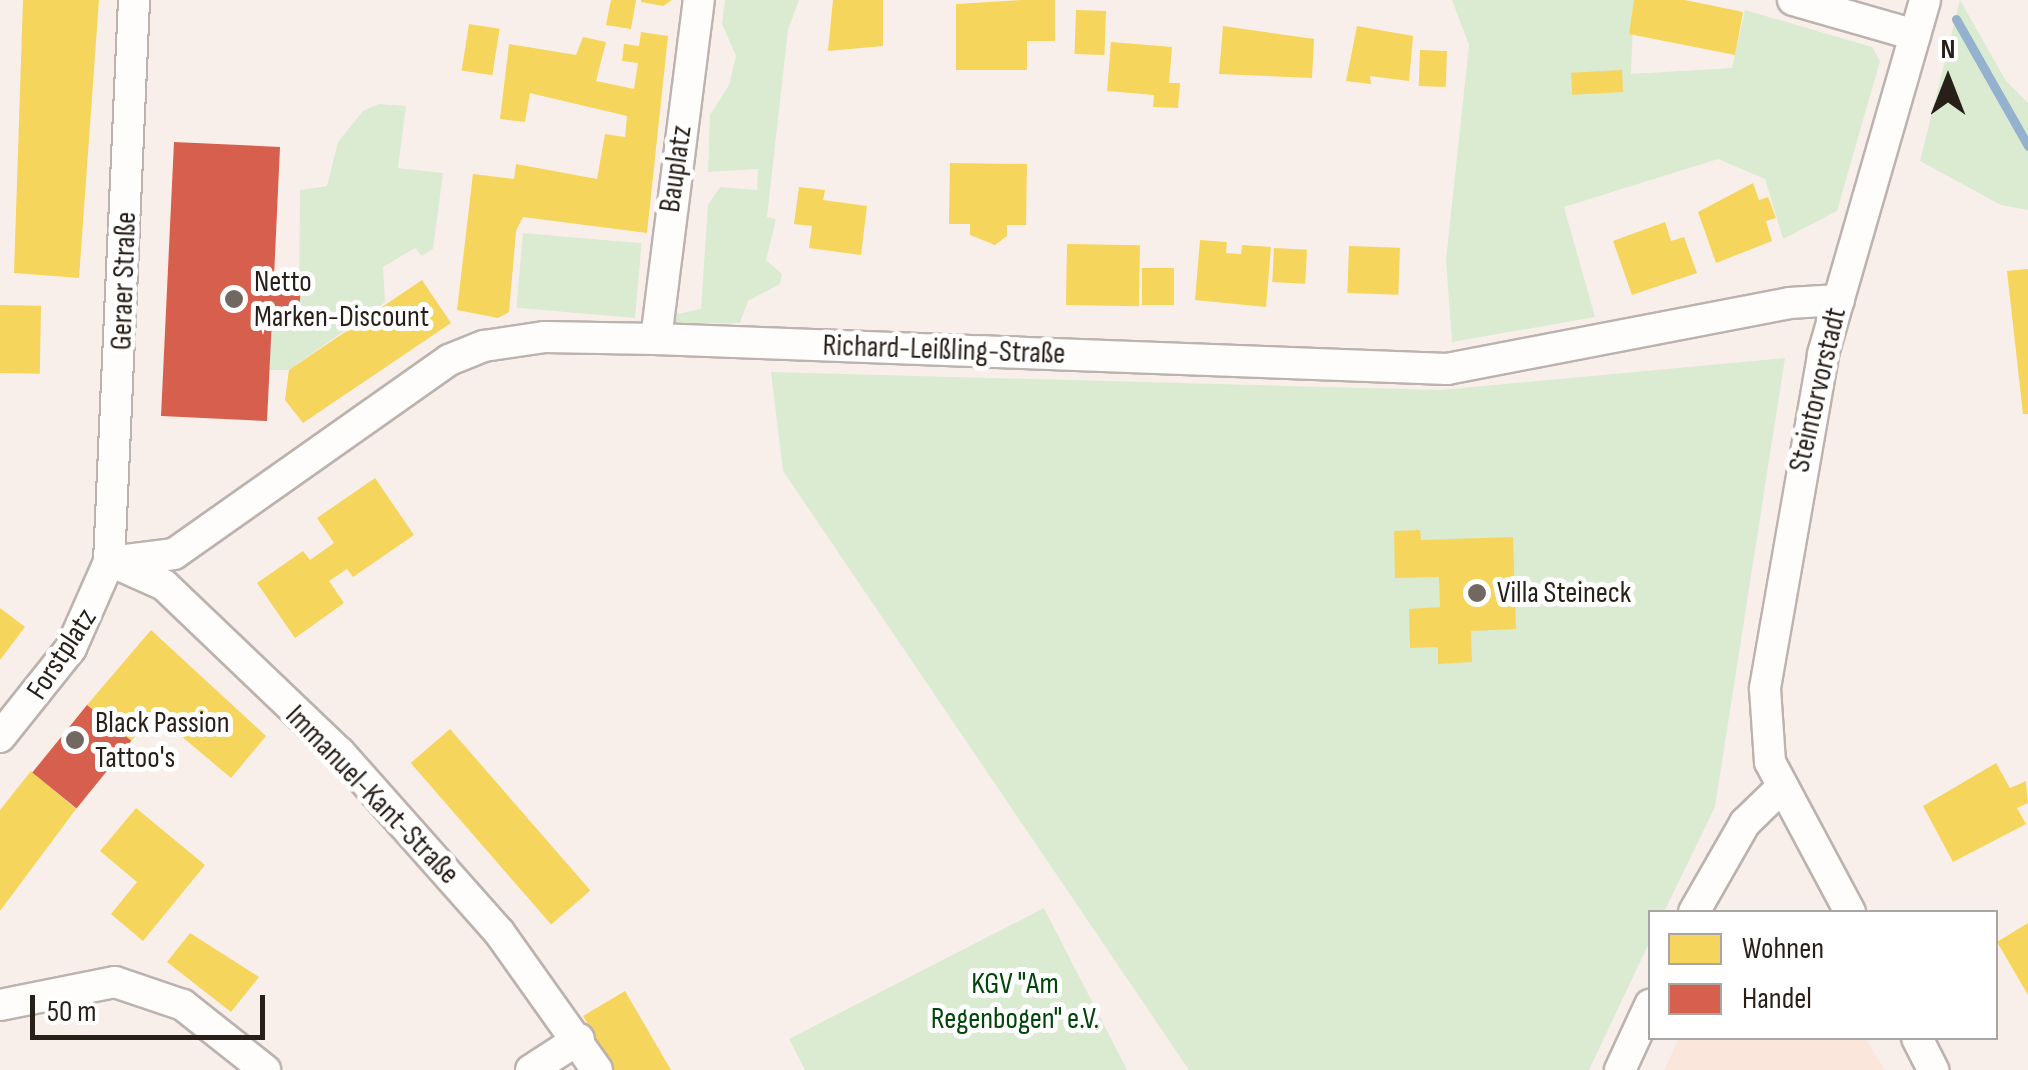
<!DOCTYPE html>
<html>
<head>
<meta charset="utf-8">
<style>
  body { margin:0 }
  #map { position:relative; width:2028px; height:1070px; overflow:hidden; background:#f9efea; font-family:"Sofia Sans Condensed",sans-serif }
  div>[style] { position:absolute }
  .built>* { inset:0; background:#fbe6db }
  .green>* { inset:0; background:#daebd2; transform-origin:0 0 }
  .homes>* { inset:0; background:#f6d55c; transform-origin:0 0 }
  .shops>* { inset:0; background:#d6604d; transform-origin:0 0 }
  .stream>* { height:9px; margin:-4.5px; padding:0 4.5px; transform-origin:4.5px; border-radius:4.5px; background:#94b2cd }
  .roads { filter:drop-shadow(2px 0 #bcb2ae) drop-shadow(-2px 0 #bcb2ae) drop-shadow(0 2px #bcb2ae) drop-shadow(0 -2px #bcb2ae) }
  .minor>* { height:30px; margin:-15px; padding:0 15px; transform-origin:15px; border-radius:15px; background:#fefdfc }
  .dots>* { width:28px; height:28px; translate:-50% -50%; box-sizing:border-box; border:5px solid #fff; border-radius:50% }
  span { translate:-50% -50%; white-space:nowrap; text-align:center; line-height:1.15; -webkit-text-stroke:10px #fff; paint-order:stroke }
  .street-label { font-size:30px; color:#291f19 }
  .poi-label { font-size:30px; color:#291f19 }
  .left { translate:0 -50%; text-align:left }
  .park-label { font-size:30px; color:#00450a }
  .legend { position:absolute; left:1648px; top:910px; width:350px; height:130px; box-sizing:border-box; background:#fff; border:2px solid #a9a5a3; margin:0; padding:12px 18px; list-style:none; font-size:30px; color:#291f19 }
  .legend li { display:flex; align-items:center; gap:20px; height:50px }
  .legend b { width:50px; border:2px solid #a9a5a3 }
  .north { position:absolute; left:1898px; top:30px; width:100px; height:100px; -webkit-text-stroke:8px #fff; paint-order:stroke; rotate:0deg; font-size:28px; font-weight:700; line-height:40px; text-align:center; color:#291f19 }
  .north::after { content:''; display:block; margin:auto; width:35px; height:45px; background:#291f19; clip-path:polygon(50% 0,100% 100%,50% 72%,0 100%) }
  .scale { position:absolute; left:30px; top:995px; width:235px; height:45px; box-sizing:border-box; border:5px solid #291f19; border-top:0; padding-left:12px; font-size:30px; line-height:35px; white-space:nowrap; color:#291f19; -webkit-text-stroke:8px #fff; paint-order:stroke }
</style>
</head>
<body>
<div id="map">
  <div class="built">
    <i style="clip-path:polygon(1679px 1038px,1865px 1038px,1885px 1070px,1664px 1070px)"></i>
  </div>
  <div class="green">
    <i style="clip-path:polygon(725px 0,799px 0,788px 30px,767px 217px,776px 219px,766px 260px,782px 274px,780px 284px,748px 301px,740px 323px,671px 324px,668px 316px,701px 309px,708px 205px,720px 187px,757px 190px,758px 169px,708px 172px,710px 115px,729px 85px,736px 56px,722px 24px)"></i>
    <i style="clip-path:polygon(1452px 0,1634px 0,1631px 74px,1732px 68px,1745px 10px,1872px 47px,1880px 61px,1837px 211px,1783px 239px,1765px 179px,1718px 159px,1564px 207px,1595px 317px,1452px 342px,1446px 260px,1469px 45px)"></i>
    <i style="clip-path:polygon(1960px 0,2006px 81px,2028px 103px,2028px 210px,2001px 205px,1920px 161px)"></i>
    <i style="clip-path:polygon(379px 104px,406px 106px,398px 168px,443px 173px,433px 249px,422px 256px,415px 248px,383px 267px,385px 302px,289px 370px,269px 370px,272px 319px,299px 319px,300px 190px,327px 186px,338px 142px,363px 111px)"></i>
    <i style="left:523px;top:233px;width:119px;height:75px;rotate:5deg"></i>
    <i style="clip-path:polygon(1785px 358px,1715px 807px,1664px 912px,1650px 912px,1650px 941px,1589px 1070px,1189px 1070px,783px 471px,771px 372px,1441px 390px)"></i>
    <i style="clip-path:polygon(1044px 908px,1127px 1070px,805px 1070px,789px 1039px)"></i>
  </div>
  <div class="homes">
    <i style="clip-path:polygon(23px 0,99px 0,79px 278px,14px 273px)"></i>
    <i style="clip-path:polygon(611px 0,636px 0,631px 29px,606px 25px)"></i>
    <i style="clip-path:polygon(672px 0,663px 6px,641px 2px,641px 0)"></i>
    <i style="clip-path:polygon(833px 0,883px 0,883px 46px,828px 51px)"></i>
    <i style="clip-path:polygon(1021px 0,1055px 0,1055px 41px,1027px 41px,1027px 70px,956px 70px,956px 4px)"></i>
    <i style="clip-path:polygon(1634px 0,1685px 0,1743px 12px,1735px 55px,1629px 34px)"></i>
    <i style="left:1076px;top:10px;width:30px;height:44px;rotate:2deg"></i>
    <i style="left:469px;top:24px;width:31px;height:47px;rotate:9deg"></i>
    <i style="clip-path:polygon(1223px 26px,1314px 39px,1312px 78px,1219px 74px)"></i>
    <i style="clip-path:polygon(1357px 26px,1413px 36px,1409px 81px,1370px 76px,1371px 84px,1346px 81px)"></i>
    <i style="clip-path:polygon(641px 32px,668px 36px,647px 233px,523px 217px,516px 231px,509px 312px,498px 318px,457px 310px,473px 174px,514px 179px,516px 164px,597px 179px,605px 134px,625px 137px,627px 116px,530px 93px,525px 122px,500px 119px,509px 44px,576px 55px,583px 37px,606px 42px,596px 81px,634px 89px,638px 63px,622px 61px,624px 44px,639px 46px)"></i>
    <i style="clip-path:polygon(1111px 42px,1172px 47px,1169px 83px,1180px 83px,1178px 108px,1153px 107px,1154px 95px,1107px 91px)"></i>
    <i style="left:1420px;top:50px;width:27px;height:36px;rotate:2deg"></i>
    <i style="left:1622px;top:70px;width:22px;height:51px;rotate:87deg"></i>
    <i style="clip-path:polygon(950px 163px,1027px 164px,1026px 225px,1007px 225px,1007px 236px,995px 245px,970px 235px,970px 224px,949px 224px)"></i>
    <i style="clip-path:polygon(1753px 183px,1759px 200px,1768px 197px,1776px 218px,1766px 221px,1772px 241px,1716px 263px,1698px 212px)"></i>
    <i style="clip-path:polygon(799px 187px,825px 190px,823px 200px,867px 206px,861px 255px,809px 248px,812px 226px,794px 224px)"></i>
    <i style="clip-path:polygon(1665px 222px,1671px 241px,1684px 237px,1697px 273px,1632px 295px,1613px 241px)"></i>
    <i style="clip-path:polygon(1200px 240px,1227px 242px,1226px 253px,1241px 254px,1242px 245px,1271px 247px,1266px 307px,1195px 300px)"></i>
    <i style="left:1067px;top:244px;width:73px;height:61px;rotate:1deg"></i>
    <i style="left:1349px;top:246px;width:51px;height:47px;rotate:2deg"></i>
    <i style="left:1274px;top:248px;width:33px;height:34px;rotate:3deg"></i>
    <i style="left:1142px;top:268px;width:32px;height:37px"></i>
    <i style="clip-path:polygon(2028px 269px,2028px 414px,2023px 414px,2007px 271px)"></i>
    <i style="clip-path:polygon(422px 280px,451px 323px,303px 423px,285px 400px,289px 370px)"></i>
    <i style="left:0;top:305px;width:41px;height:68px;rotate:1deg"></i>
    <i style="clip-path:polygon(375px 478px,414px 535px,353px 577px,347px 569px,329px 581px,344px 603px,295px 638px,257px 583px,303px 551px,310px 560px,334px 543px,317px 518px)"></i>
    <i style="clip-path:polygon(1420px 530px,1421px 540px,1513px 537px,1516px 629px,1471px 631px,1472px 662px,1438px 664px,1438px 647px,1410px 648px,1409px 609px,1440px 607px,1439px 577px,1395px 578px,1394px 531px)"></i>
    <i style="clip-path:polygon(0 608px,25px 627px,0 660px)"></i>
    <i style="clip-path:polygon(151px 630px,266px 736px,231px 778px,155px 714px,131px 741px,87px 705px)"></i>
    <i style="left:450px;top:729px;width:214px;height:52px;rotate:49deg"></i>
    <i style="clip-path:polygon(1996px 763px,2010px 788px,2026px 781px,2028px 803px,2017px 808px,2026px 824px,1953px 862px,1923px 806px)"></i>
    <i style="clip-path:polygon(31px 771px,76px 809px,0 911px,0 810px)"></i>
    <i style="clip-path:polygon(136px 808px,205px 865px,143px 941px,111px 914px,137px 882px,100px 851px)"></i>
    <i style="clip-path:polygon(2028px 923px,2028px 995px,1997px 942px)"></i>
    <i style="clip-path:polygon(190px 933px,259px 977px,231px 1012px,167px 962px)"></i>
    <i style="clip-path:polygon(625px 991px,671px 1070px,614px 1070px,583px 1016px)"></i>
  </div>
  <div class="shops">
    <i style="clip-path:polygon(174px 142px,280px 147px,274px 277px,301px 279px,299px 320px,272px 319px,267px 421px,161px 416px)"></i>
    <i style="left:87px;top:705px;width:57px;height:87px;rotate:39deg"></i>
  </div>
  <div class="stream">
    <i style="left:1956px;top:19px;width:146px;rotate:60.4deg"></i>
  </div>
  <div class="roads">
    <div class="minor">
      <i style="left:1793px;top:0;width:127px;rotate:16deg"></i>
      <i style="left:656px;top:339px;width:342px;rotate:-82.8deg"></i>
      <i style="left:109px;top:562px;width:65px;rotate:-7deg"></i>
      <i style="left:174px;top:554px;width:337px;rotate:-35.2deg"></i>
      <i style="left:449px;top:360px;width:38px;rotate:-22deg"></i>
      <i style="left:484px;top:346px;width:62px;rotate:-8.4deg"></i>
      <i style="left:545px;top:337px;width:111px;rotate:1deg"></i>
      <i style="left:656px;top:339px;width:792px;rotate:2.17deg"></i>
      <i style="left:1447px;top:369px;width:348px;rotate:-10.9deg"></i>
      <i style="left:1789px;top:303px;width:50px;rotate:-3.4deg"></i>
      <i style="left:117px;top:564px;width:51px;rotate:24.1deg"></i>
      <i style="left:164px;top:585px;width:243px;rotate:43.7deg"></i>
      <i style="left:340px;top:753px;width:239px;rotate:48.4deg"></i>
      <i style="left:499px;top:932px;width:169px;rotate:54.6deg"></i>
      <i style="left:0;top:737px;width:114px;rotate:-51.4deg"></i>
      <i style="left:71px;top:648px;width:94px;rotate:-66.2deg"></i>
      <i style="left:109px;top:562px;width:563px;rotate:-87.45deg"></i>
      <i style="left:1694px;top:912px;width:103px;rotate:-60.2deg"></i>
      <i style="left:1745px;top:823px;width:52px;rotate:-44.2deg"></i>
      <i style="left:1850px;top:912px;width:170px;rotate:-118.1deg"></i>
      <i style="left:1770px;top:762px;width:74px;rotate:-93.9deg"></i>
      <i style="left:1765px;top:688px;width:339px;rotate:-80.1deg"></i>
      <i style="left:1823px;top:354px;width:368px;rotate:-73.9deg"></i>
      <i style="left:0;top:1005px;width:117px;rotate:-11.3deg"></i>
      <i style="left:115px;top:982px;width:72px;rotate:18.7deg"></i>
      <i style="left:183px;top:1005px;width:105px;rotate:38.4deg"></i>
      <i style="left:1917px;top:1038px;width:36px;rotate:63deg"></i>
      <i style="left:531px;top:1070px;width:57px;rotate:-32.9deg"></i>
      <i style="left:1620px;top:1070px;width:72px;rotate:-65.2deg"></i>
    </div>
  </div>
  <div class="dots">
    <i style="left:234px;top:299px;background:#726862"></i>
    <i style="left:1477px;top:593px;background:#726862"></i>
    <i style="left:75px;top:740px;background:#726862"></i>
  </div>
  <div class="street-label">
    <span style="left:676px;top:169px;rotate:-82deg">Bauplatz</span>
    <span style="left:124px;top:281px;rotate:-88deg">Geraer Straße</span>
    <span style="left:944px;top:350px;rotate:2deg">Richard-Leißling-Straße</span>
    <span style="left:1818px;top:390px;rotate:-77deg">Steintorvorstadt</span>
    <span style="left:62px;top:654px;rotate:-57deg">Forstplatz</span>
    <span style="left:372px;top:795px;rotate:46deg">Immanuel-Kant-Straße</span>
  </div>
  <div class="poi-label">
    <span class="left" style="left:254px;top:299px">Netto<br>Marken-Discount</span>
    <span class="left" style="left:1497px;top:593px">Villa Steineck</span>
    <span class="left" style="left:95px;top:740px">Black Passion<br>Tattoo's</span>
  </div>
  <div class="park-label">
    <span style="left:1015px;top:1001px">KGV "Am<br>Regenbogen" e.V.</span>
  </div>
  <ul class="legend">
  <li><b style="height:28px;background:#f6d55c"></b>Wohnen</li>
  <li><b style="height:28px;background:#d6604d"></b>Handel</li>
  </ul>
  <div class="north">N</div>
  <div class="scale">50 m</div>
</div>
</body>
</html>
